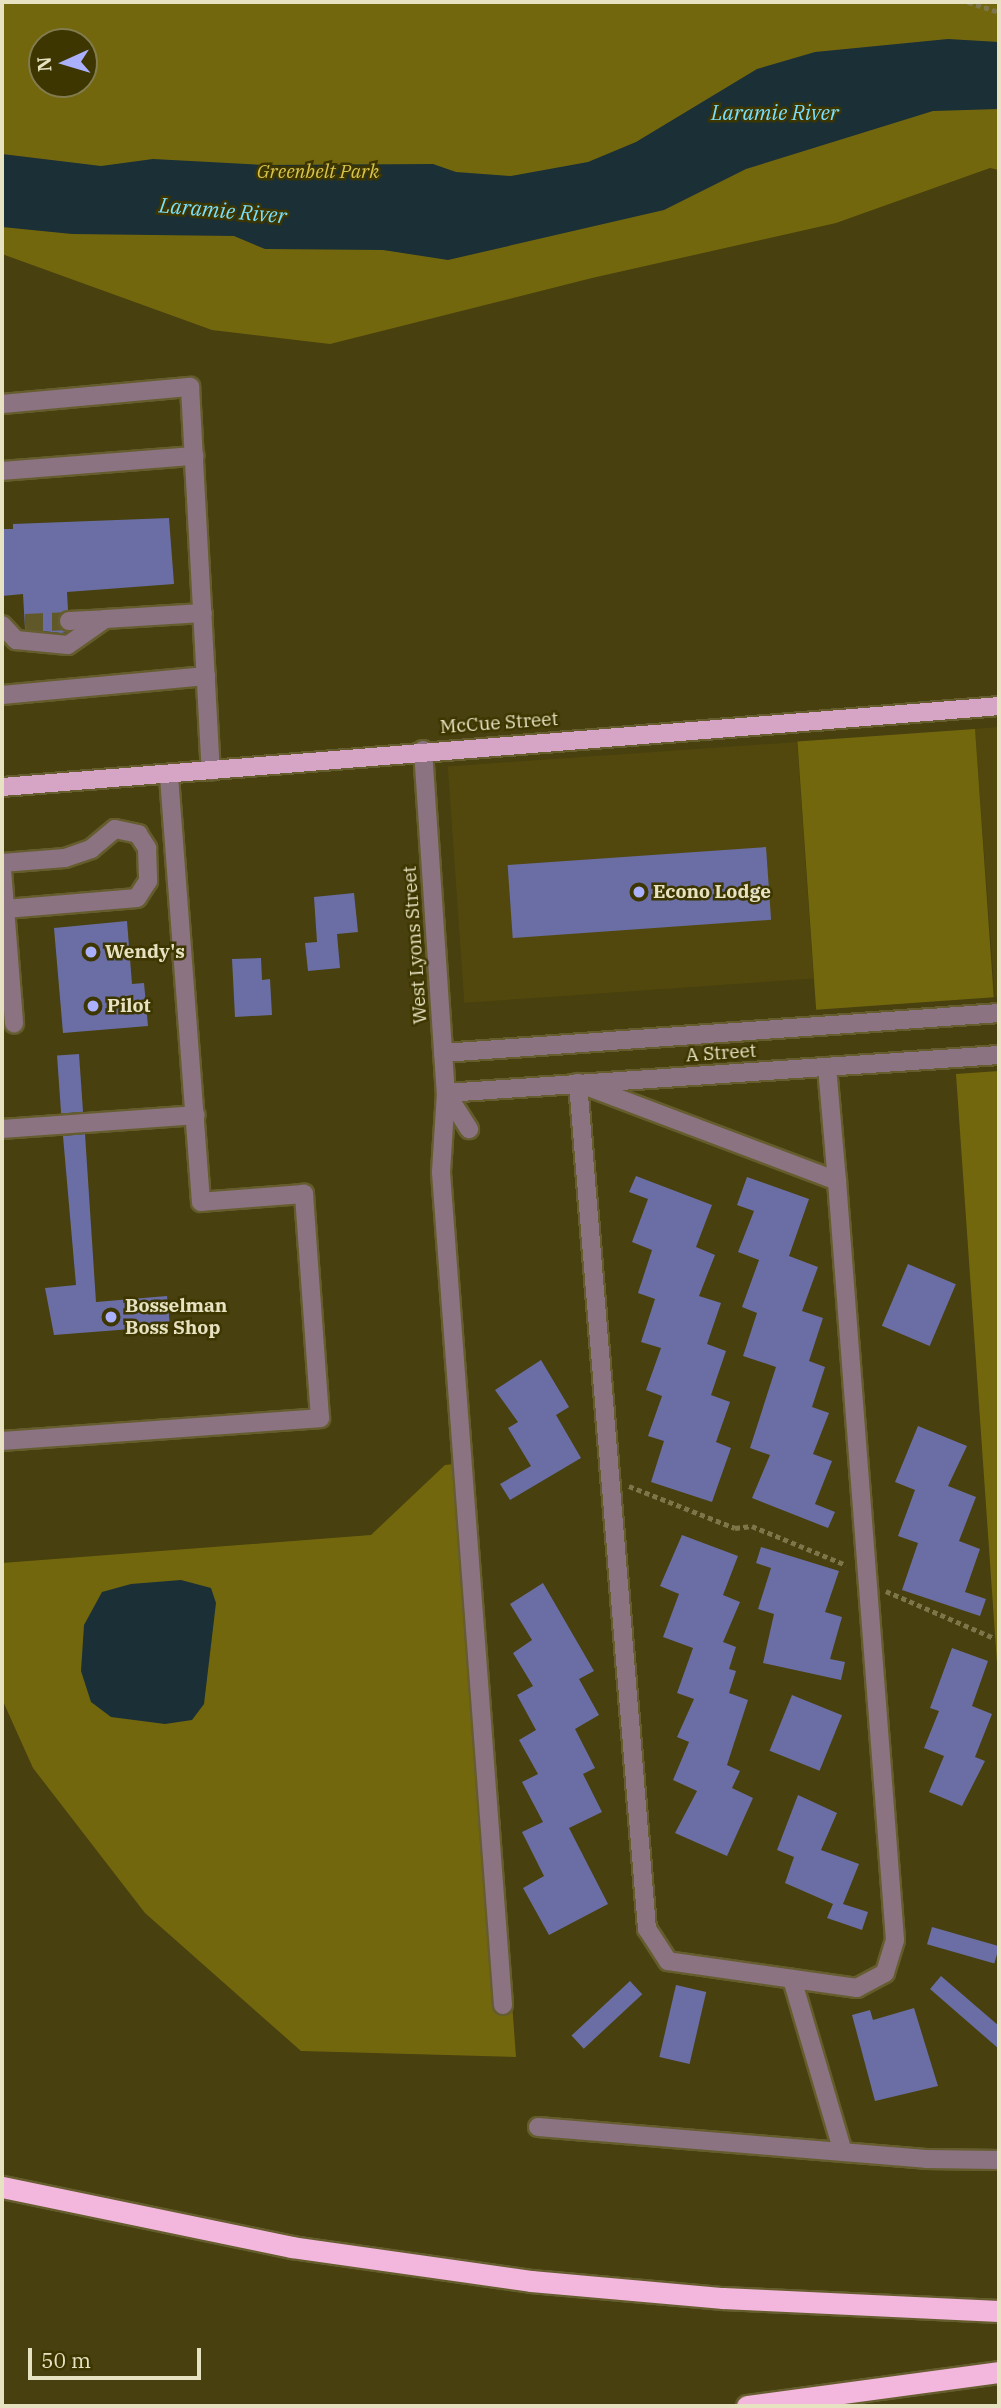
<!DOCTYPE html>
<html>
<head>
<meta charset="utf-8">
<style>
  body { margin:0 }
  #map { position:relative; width:1001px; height:2408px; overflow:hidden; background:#48400e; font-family:"IBM Plex Serif",serif }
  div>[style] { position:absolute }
  .built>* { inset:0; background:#52480d; transform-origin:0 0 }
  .green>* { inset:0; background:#73670e; transform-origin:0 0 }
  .water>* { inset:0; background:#1b2f36 }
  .building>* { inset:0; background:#6a6ea5; transform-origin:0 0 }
  .minor-tunnel>* { height:18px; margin-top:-9px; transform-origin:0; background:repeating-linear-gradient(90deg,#605829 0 18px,transparent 0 27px) }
  .path>* { height:4.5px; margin-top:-2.25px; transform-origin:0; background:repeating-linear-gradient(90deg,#7d764a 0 5px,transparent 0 8.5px) }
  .roads { filter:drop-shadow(2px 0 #655d2e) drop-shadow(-2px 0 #655d2e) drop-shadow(0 2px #655d2e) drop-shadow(0 -2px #655d2e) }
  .minor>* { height:18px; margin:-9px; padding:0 9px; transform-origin:9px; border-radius:9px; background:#8c7382 }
  .major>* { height:18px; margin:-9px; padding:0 9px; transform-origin:9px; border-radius:9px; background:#d6a4c4 }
  .highway>* { height:21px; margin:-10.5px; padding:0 10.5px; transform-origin:10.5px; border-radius:10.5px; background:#f3b7dd }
  .dots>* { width:19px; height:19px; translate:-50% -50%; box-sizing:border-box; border:4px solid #3d3600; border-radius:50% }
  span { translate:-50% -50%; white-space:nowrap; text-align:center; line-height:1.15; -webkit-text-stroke:5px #3d3600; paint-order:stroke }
  .park-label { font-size:19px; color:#d7c44d; font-style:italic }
  .street-label { font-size:19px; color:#e7e2c2 }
  .poi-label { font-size:19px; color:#e7e2c2; font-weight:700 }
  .left { translate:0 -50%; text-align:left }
  .water-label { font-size:21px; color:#7adffe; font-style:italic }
  .frame { position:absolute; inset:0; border:4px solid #e7e2c2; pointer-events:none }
  .north { position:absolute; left:28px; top:28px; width:70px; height:70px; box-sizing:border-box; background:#3d3600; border:2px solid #817b4e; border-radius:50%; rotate:266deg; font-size:19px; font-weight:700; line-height:28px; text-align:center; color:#e7e2c2 }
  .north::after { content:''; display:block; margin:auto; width:24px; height:32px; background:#aab0fb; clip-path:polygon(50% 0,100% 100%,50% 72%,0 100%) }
  .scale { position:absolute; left:28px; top:2348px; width:173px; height:32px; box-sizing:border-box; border:4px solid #e7e2c2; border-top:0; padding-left:9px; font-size:21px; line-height:24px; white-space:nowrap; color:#e7e2c2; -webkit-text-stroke:5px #3d3600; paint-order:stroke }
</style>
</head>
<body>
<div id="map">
  <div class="built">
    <i style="clip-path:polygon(999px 727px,999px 996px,995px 997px,975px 729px)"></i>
    <i style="left:797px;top:742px;width:237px;height:350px;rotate:86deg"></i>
  </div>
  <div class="green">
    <i style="clip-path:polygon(evenodd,2px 2px,999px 2px,999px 170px,990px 168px,836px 223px,592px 278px,330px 344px,212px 330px,2px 254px,2px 2px,42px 42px,84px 42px,84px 84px,42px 84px,42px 42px)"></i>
    <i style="left:975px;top:729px;width:269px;height:178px;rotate:86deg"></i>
    <i style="clip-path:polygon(999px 1071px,999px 1692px,956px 1074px)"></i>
    <i style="clip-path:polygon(472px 1462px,516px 2057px,301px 2051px,145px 1913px,33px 1768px,2px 1699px,2px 1563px,371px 1535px,445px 1465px)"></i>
  </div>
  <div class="water">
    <i style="clip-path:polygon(948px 39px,999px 42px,999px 109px,933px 111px,746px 169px,664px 210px,448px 260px,383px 250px,265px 249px,234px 236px,72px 234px,2px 227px,2px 154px,101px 166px,153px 159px,265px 165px,433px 164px,456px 172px,511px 176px,588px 162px,636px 142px,757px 69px,815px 52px)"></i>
    <i style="clip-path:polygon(181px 1580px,211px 1588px,216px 1603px,204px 1704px,192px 1720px,165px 1724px,111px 1717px,91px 1702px,81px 1671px,84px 1625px,102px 1592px,131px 1584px)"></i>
  </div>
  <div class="building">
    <i style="clip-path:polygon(169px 518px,174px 584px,67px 592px,68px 610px,58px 621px,67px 632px,61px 633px,25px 629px,23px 594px,2px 596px,2px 529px,13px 529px,13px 524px)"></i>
    <i style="left:766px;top:847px;width:73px;height:259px;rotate:86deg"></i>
    <i style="clip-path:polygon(354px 893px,358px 932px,337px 934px,340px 968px,308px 971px,305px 943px,317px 942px,314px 897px)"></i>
    <i style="clip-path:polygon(127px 921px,132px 984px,144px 983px,148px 1026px,63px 1033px,54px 928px)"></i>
    <i style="clip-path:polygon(261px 958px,262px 980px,270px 979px,272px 1015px,235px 1017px,232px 959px)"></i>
    <i style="left:79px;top:1054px;width:58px;height:22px;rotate:86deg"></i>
    <i style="clip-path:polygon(85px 1134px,96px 1302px,167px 1296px,170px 1326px,54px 1335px,45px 1288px,76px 1285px,63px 1136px)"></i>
    <i style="clip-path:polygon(636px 1176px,712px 1205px,696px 1247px,715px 1255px,699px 1296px,721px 1303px,707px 1344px,726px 1351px,711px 1395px,730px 1402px,716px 1442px,731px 1448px,712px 1502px,651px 1482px,664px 1441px,648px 1436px,662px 1396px,646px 1390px,661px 1348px,641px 1342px,655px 1299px,638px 1293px,652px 1250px,632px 1242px,648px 1199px,629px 1192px)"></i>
    <i style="clip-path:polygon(747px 1177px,809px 1199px,789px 1256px,818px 1267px,802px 1311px,823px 1318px,809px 1361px,825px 1367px,812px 1407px,829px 1413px,813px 1454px,832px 1461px,815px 1504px,835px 1512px,828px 1528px,752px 1498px,770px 1455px,750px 1448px,776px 1367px,743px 1356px,757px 1313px,742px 1307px,759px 1260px,738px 1252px,754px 1211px,737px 1205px)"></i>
    <i style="left:908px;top:1264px;width:52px;height:67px;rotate:23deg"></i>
    <i style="clip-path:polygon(541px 1360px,569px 1407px,556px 1415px,581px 1458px,510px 1500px,500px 1484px,531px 1466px,508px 1428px,518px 1422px,495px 1390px)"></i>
    <i style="clip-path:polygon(918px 1426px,967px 1446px,948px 1486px,976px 1497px,959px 1541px,980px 1549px,965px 1592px,986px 1599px,980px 1616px,902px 1590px,918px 1543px,898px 1536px,915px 1490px,895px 1482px)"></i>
    <i style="clip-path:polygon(682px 1535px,738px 1556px,723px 1595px,740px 1602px,723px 1642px,736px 1647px,729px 1669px,736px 1671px,729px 1693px,748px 1700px,727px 1765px,740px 1771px,732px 1788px,753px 1798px,727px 1856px,675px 1833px,697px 1791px,673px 1780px,689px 1742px,677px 1737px,694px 1699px,677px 1693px,693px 1648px,663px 1637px,679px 1594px,660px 1586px)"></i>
    <i style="clip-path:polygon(761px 1547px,839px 1571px,825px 1612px,842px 1617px,830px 1659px,845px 1662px,841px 1680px,763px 1663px,774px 1614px,758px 1609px,771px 1568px,756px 1563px)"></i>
    <i style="clip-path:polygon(543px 1583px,594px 1671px,579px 1679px,599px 1715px,575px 1729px,595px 1768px,583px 1774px,602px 1812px,569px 1828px,608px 1904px,549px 1935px,523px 1888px,544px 1876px,522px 1832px,543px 1822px,522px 1782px,538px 1774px,519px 1740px,536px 1730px,517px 1695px,533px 1686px,513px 1653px,532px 1640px,510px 1604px)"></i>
    <i style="clip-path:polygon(952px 1648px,988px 1661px,972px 1706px,992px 1714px,975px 1757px,985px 1761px,962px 1806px,929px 1792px,944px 1756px,924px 1748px,939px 1711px,930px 1708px)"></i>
    <i style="left:792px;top:1695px;width:54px;height:60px;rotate:22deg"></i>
    <i style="clip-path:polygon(798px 1795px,837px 1813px,821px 1850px,859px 1864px,843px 1904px,868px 1912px,862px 1930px,827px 1918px,833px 1904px,785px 1883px,794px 1857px,777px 1850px)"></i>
    <i style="left:932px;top:1927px;width:70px;height:18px;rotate:16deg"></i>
    <i style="clip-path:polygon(941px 1976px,999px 2026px,999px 2049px,930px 1989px)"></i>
    <i style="left:630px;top:1981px;width:18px;height:80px;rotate:47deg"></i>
    <i style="left:676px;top:1985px;width:31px;height:74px;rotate:13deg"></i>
    <i style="clip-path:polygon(914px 2008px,938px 2086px,875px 2101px,852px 2015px,870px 2010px,873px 2020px)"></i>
  </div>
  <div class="minor-tunnel">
    <i style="left:25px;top:623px;width:44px;rotate:-2.6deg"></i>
  </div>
  <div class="path">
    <i style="left:968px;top:2px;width:33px;rotate:18deg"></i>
    <i style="left:629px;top:1486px;width:114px;rotate:21.6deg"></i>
    <i style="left:735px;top:1528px;width:17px;rotate:-7deg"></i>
    <i style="left:752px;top:1526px;width:102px;rotate:22.5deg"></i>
    <i style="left:886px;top:1591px;width:118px;rotate:23.5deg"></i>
  </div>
  <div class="roads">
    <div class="minor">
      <i style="left:2px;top:404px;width:189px;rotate:-5.2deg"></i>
      <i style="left:190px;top:387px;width:384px;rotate:86.9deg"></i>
      <i style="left:2px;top:471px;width:193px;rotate:-4.5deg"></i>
      <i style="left:69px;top:621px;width:36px;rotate:-3deg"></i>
      <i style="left:2px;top:625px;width:21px;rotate:47deg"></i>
      <i style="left:16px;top:640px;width:52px;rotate:5.5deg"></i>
      <i style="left:68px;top:645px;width:45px;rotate:-35.1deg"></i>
      <i style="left:105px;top:619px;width:98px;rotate:-3.5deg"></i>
      <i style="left:2px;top:695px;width:205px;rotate:-5.3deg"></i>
      <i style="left:423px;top:750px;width:344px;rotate:86.2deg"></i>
      <i style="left:446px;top:1093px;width:43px;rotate:57.4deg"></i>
      <i style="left:2px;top:863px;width:63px;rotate:-4.5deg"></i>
      <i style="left:65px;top:858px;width:28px;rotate:-19deg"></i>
      <i style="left:91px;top:849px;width:31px;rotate:-40deg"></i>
      <i style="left:115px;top:829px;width:24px;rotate:12deg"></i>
      <i style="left:138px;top:834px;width:17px;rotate:57deg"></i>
      <i style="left:147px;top:848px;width:33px;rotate:88deg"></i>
      <i style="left:148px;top:881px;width:20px;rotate:123deg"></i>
      <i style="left:137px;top:898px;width:132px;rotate:175.2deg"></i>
      <i style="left:2px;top:870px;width:154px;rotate:85.5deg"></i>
      <i style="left:443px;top:1053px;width:557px;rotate:-4.11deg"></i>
      <i style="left:827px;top:1067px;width:114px;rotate:85deg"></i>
      <i style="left:837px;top:1181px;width:761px;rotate:85.63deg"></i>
      <i style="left:895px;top:1940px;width:34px;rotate:107deg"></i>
      <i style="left:885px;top:1973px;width:32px;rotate:152deg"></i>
      <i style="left:857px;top:1988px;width:191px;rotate:-171.9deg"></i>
      <i style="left:668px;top:1961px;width:38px;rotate:-123deg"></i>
      <i style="left:647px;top:1929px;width:849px;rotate:-94.66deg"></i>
      <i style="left:578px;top:1083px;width:277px;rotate:20.7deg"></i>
      <i style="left:2px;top:1129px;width:194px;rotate:-4.1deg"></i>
      <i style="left:2px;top:1441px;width:319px;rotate:-4.1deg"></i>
      <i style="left:320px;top:1418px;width:225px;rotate:-94.1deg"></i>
      <i style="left:304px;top:1194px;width:103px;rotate:175.6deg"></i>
      <i style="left:201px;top:1202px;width:429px;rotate:-94.3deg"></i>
      <i style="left:792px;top:1979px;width:180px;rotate:73.6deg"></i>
      <i style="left:503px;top:2005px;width:835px;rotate:-94.26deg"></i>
      <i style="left:441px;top:1172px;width:79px;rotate:-86.4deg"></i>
      <i style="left:446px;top:1093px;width:554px;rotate:-3.93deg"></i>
      <i style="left:538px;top:2127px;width:389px;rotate:4.7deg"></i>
      <i style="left:926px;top:2159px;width:73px;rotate:0.8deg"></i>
    </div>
    <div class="major">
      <i style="left:2px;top:787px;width:1000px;rotate:-4.64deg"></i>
    </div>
    <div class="highway">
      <i style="left:2px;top:2187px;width:296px;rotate:11.7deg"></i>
      <i style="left:292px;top:2247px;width:241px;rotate:8.1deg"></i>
      <i style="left:531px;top:2281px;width:193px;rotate:5.1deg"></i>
      <i style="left:723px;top:2298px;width:276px;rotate:2.7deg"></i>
      <i style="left:747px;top:2406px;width:254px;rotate:-7.7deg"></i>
    </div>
  </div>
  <div class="dots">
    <i style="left:639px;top:892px;background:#aab0fb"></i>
    <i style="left:91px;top:952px;background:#aab0fb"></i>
    <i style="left:93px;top:1006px;background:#aab0fb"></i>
    <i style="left:111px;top:1317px;background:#aab0fb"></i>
  </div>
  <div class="park-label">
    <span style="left:318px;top:172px">Greenbelt Park</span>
  </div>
  <div class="street-label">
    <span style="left:499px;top:723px;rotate:-4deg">McCue Street</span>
    <span style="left:415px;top:945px;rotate:-94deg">West Lyons Street</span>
    <span style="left:721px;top:1053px;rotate:-4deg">A Street</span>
  </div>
  <div class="poi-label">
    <span class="left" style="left:653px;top:892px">Econo Lodge</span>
    <span class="left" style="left:105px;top:952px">Wendy's</span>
    <span class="left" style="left:107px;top:1006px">Pilot</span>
    <span class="left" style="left:125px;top:1317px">Bosselman<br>Boss Shop</span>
  </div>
  <div class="water-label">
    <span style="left:775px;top:112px">Laramie River</span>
    <span style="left:223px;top:210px;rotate:5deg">Laramie River</span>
  </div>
  <div class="frame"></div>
  <div class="north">N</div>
  <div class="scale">50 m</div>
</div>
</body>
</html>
